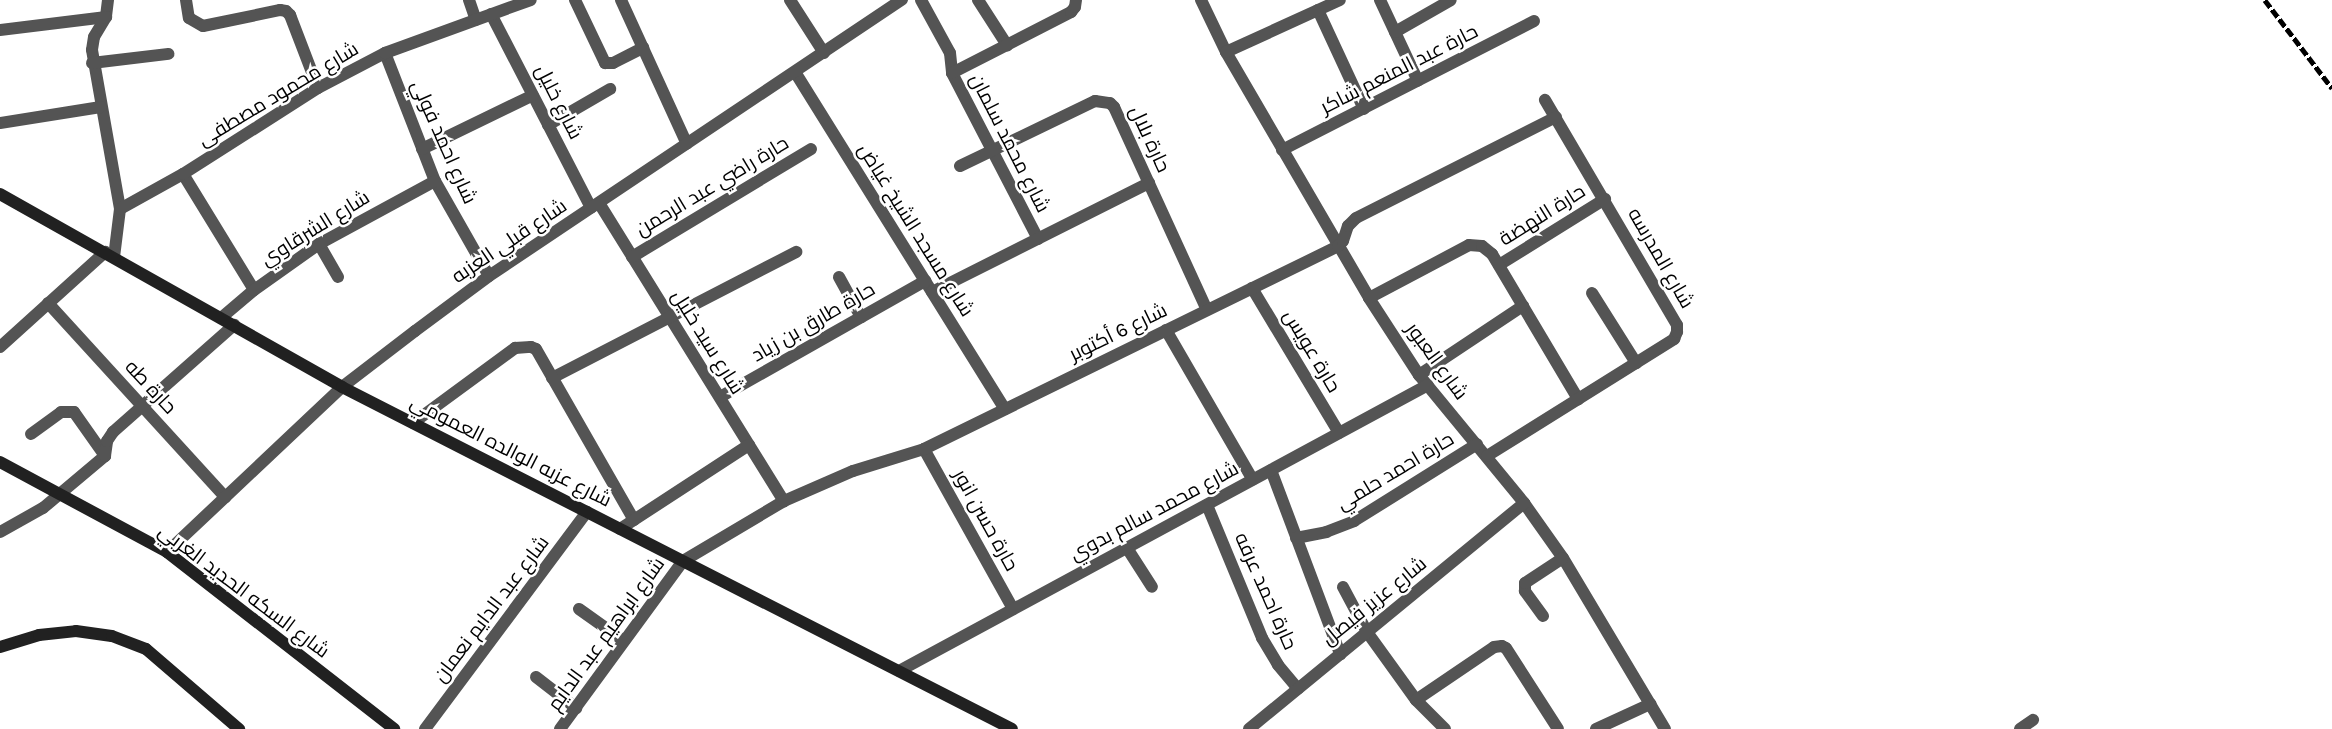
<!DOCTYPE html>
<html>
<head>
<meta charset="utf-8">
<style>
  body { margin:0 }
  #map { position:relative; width:2332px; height:729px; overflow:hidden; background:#fff; font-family:Karla,Cairo,sans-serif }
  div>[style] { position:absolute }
  .street>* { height:12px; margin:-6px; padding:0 6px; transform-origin:6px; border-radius:6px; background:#545454 }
  .secondary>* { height:12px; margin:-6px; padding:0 6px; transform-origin:6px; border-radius:6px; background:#212121 }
  .rail>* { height:4.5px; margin-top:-2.25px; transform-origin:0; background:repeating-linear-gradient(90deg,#000 0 9px,transparent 0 12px) }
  span { translate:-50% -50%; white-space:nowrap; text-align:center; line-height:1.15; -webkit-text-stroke:5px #fff; paint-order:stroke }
  .street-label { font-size:20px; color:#000 }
</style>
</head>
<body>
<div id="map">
  <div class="street">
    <i style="left:108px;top:0;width:17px;rotate:97deg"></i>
    <i style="left:106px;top:17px;width:23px;rotate:121deg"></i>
    <i style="left:94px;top:37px;width:13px;rotate:99deg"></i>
    <i style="left:92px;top:50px;width:161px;rotate:80deg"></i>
    <i style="left:120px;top:209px;width:48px;rotate:97.1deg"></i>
    <i style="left:186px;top:0;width:18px;rotate:81deg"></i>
    <i style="left:189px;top:18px;width:16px;rotate:30deg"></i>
    <i style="left:203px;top:26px;width:79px;rotate:-11.7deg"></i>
    <i style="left:280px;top:10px;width:6px;rotate:9deg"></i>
    <i style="left:286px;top:11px;width:6px;rotate:45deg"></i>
    <i style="left:290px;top:15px;width:78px;rotate:69deg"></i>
    <i style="left:469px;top:0;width:21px;rotate:71deg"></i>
    <i style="left:575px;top:0;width:70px;rotate:64.5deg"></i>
    <i style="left:605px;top:63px;width:8px"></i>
    <i style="left:613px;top:63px;width:34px;rotate:-27deg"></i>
    <i style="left:621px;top:0;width:158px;rotate:65.4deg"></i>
    <i style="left:790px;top:0;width:63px;rotate:57.3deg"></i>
    <i style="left:921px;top:0;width:60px;rotate:61.3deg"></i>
    <i style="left:950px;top:53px;width:20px;rotate:84deg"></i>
    <i style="left:952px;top:73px;width:187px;rotate:62.6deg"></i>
    <i style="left:978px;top:0;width:54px;rotate:57.2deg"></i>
    <i style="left:1201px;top:0;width:58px;rotate:64.3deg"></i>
    <i style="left:1226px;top:52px;width:285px;rotate:59.8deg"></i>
    <i style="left:1369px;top:298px;width:92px;rotate:57deg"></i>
    <i style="left:1419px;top:375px;width:166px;rotate:50.6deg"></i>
    <i style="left:1524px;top:503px;width:67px;rotate:54.7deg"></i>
    <i style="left:1563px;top:558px;width:199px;rotate:59.2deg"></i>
    <i style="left:1380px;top:0;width:89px;rotate:64.9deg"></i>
    <i style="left:1318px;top:10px;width:109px;rotate:65.1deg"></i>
    <i style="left:491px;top:14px;width:218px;rotate:62.7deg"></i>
    <i style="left:0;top:30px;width:107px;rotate:-7deg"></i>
    <i style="left:1395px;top:32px;width:64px;rotate:-29.7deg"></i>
    <i style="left:1226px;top:52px;width:125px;rotate:-24.5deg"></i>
    <i style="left:385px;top:53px;width:137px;rotate:68.7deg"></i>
    <i style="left:435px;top:181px;width:109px;rotate:60.4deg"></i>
    <i style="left:92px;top:63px;width:77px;rotate:-6.8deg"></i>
    <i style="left:795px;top:72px;width:397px;rotate:58.1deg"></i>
    <i style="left:952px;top:73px;width:134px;rotate:-27.1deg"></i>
    <i style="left:1071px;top:12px;width:6px;rotate:-51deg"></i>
    <i style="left:1075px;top:7px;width:7px;rotate:-82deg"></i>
    <i style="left:0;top:123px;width:102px;rotate:-9deg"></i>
    <i style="left:548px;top:125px;width:72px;rotate:-30.1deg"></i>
    <i style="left:422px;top:149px;width:123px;rotate:-25.9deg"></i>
    <i style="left:1282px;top:150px;width:283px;rotate:-27.1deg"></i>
    <i style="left:960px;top:166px;width:150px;rotate:-25.7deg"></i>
    <i style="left:1095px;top:101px;width:15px;rotate:8deg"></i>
    <i style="left:1110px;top:103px;width:6px;rotate:45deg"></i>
    <i style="left:1114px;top:107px;width:223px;rotate:65.4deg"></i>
    <i style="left:183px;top:174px;width:136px;rotate:58.5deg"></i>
    <i style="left:599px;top:203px;width:351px;rotate:58.2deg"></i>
    <i style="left:120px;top:209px;width:72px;rotate:-29.1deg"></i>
    <i style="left:183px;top:174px;width:160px;rotate:-32.5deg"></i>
    <i style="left:318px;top:88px;width:76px;rotate:-27.6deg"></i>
    <i style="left:385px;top:53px;width:155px;rotate:-20deg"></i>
    <i style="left:319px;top:244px;width:38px;rotate:60deg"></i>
    <i style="left:632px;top:257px;width:209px;rotate:-31.1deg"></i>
    <i style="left:1499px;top:265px;width:125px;rotate:-31.9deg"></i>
    <i style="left:839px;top:277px;width:46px;rotate:61.2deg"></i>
    <i style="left:1252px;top:288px;width:169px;rotate:59deg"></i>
    <i style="left:932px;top:292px;width:243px;rotate:-26.7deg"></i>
    <i style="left:1592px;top:293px;width:83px;rotate:57.8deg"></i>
    <i style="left:1369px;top:298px;width:113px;rotate:-27.9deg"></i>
    <i style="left:1469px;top:245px;width:13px;rotate:4deg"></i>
    <i style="left:1482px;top:246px;width:13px;rotate:39deg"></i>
    <i style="left:1492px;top:254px;width:169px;rotate:59.3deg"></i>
    <i style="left:48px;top:303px;width:263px;rotate:47.6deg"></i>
    <i style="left:221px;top:318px;width:43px;rotate:-40.3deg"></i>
    <i style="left:254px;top:290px;width:80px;rotate:-35.3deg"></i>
    <i style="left:319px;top:244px;width:132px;rotate:-28.5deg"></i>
    <i style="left:1166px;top:330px;width:173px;rotate:59.9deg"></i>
    <i style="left:0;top:347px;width:142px;rotate:-42.1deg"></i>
    <i style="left:1419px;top:375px;width:125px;rotate:-33.6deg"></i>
    <i style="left:552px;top:378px;width:275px;rotate:-27.3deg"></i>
    <i style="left:720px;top:397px;width:236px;rotate:-29.5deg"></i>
    <i style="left:413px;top:423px;width:127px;rotate:-36.3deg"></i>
    <i style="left:515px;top:348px;width:16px;rotate:-4deg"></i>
    <i style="left:531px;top:347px;width:5px;rotate:22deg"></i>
    <i style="left:536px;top:349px;width:197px;rotate:60.2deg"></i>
    <i style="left:31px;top:434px;width:37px;rotate:-36deg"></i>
    <i style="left:61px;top:412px;width:13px"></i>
    <i style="left:74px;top:412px;width:54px;rotate:54.8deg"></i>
    <i style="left:924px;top:449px;width:183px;rotate:60.9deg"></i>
    <i style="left:1487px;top:456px;width:221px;rotate:-32deg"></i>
    <i style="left:1674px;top:339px;width:8px;rotate:-67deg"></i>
    <i style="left:1677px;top:332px;width:7px;rotate:-90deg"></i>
    <i style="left:1677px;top:325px;width:261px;rotate:-120.4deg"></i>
    <i style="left:1271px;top:470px;width:197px;rotate:69.4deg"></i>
    <i style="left:1207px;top:505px;width:144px;rotate:67.5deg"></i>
    <i style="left:1262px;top:638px;width:31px;rotate:59deg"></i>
    <i style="left:1278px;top:665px;width:31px;rotate:50deg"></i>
    <i style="left:620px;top:529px;width:154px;rotate:-33.1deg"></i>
    <i style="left:0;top:532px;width:49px;rotate:-29.2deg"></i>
    <i style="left:43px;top:508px;width:81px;rotate:-40deg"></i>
    <i style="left:105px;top:456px;width:15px;rotate:-82deg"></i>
    <i style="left:107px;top:441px;width:11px;rotate:-56deg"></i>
    <i style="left:113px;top:432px;width:162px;rotate:-41.5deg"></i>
    <i style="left:1296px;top:538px;width:31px;rotate:-11deg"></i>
    <i style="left:1326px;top:532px;width:30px;rotate:-21deg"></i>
    <i style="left:1354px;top:521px;width:145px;rotate:-32deg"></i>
    <i style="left:1127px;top:548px;width:46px;rotate:57.3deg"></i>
    <i style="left:167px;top:552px;width:241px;rotate:-43.3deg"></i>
    <i style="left:342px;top:387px;width:92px;rotate:-37.5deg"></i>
    <i style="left:415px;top:331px;width:92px;rotate:-36.6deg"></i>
    <i style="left:489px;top:276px;width:497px;rotate:-33.8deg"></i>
    <i style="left:1343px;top:587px;width:51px;rotate:61.9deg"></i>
    <i style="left:1367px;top:632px;width:84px;rotate:54.2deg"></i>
    <i style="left:1416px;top:700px;width:41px;rotate:45deg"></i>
    <i style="left:579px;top:609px;width:55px;rotate:35.4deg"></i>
    <i style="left:1543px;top:616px;width:31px;rotate:-126deg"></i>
    <i style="left:1525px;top:591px;width:8px;rotate:-90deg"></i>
    <i style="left:1525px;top:583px;width:45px;rotate:-33.3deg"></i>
    <i style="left:899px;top:671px;width:601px;rotate:-28.4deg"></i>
    <i style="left:536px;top:677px;width:51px;rotate:37.8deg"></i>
    <i style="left:1416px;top:700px;width:94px;rotate:-34.2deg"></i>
    <i style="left:1494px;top:647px;width:8px;rotate:-7deg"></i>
    <i style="left:1502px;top:646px;width:4px;rotate:27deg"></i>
    <i style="left:1506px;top:648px;width:96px;rotate:57.3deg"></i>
    <i style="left:425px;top:729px;width:271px;rotate:-53.3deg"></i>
    <i style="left:560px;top:729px;width:208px;rotate:-53.8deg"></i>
    <i style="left:683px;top:561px;width:117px;rotate:-30.7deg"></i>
    <i style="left:784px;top:501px;width:75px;rotate:-23.5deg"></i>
    <i style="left:853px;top:471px;width:74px;rotate:-17.2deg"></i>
    <i style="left:924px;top:449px;width:461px;rotate:-26.1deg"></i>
    <i style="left:1338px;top:246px;width:7px;rotate:-45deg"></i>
    <i style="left:1343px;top:241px;width:16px;rotate:-72deg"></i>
    <i style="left:1348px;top:226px;width:11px;rotate:-45deg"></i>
    <i style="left:1356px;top:218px;width:224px;rotate:-26.8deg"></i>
    <i style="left:1249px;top:729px;width:356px;rotate:-39.4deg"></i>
    <i style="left:1596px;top:729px;width:60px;rotate:-24.8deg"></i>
    <i style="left:2020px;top:729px;width:16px;rotate:-35deg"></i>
  </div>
  <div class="secondary">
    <i style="left:0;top:194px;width:393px;rotate:29.4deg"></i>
    <i style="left:342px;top:387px;width:752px;rotate:27.04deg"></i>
    <i style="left:0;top:462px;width:190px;rotate:28.3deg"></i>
    <i style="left:167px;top:552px;width:288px;rotate:37.9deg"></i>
    <i style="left:0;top:647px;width:41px;rotate:-17.1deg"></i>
    <i style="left:39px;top:635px;width:37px;rotate:-6deg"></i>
    <i style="left:76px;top:631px;width:36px;rotate:8deg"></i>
    <i style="left:112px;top:636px;width:36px;rotate:21deg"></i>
    <i style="left:146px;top:649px;width:123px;rotate:40.7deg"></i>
  </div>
  <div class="rail">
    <i style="left:2265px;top:0;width:111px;rotate:52.7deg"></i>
  </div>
  <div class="street-label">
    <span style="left:1399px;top:69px;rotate:-27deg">حارة عبد المنعم شاكر</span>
    <span style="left:278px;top:94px;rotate:-31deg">شارع محمود مصطفى</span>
    <span style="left:559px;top:102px;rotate:63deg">شارع خليل</span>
    <span style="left:1150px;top:139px;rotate:65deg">حارة بلال</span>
    <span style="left:444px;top:142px;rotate:66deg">شارع احمد فولي</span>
    <span style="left:1010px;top:143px;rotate:63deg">شارع محمد سلمان</span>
    <span style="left:712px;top:186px;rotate:-31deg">حارة راضي عبد الرحمن</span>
    <span style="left:1542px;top:215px;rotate:-32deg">حارة النهضة</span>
    <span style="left:315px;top:228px;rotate:-32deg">شارع الشرقاوي</span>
    <span style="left:916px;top:230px;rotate:58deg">شارع مسجد الشيخ غياض</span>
    <span style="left:509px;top:241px;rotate:-34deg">شارع قبلي العزبه</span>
    <span style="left:1661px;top:258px;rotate:60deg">شارع المدرسه</span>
    <span style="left:813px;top:322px;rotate:-30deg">حارة طارق بن زياد</span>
    <span style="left:1118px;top:332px;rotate:-26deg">شارع 6 أكتوبر</span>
    <span style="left:708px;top:342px;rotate:58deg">شارع سيد خليل</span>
    <span style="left:1312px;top:351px;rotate:59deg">حارة عويس</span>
    <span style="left:1437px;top:361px;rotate:54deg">شارع العبور</span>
    <span style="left:151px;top:387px;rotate:47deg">حارة طه</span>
    <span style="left:511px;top:451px;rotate:27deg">شارع عزبه الوالده العمومي</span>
    <span style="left:1395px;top:471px;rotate:-31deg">حارة احمد حلمي</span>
    <span style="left:1154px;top:511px;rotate:-28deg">شارع محمد سالم بدوي</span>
    <span style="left:986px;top:520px;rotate:61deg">حارة حسن انور</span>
    <span style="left:244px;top:591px;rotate:37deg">شارع السكه الحديد الغربي</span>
    <span style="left:1266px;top:591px;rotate:66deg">حارة احمد عرفه</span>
    <span style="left:1374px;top:601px;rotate:-39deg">شارع عزيز فيصل</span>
    <span style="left:491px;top:609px;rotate:-53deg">شارع عبد الدايم نعمان</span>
    <span style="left:606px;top:634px;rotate:-54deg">شارع ابراهيم عبد الدايم</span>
  </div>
</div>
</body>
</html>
